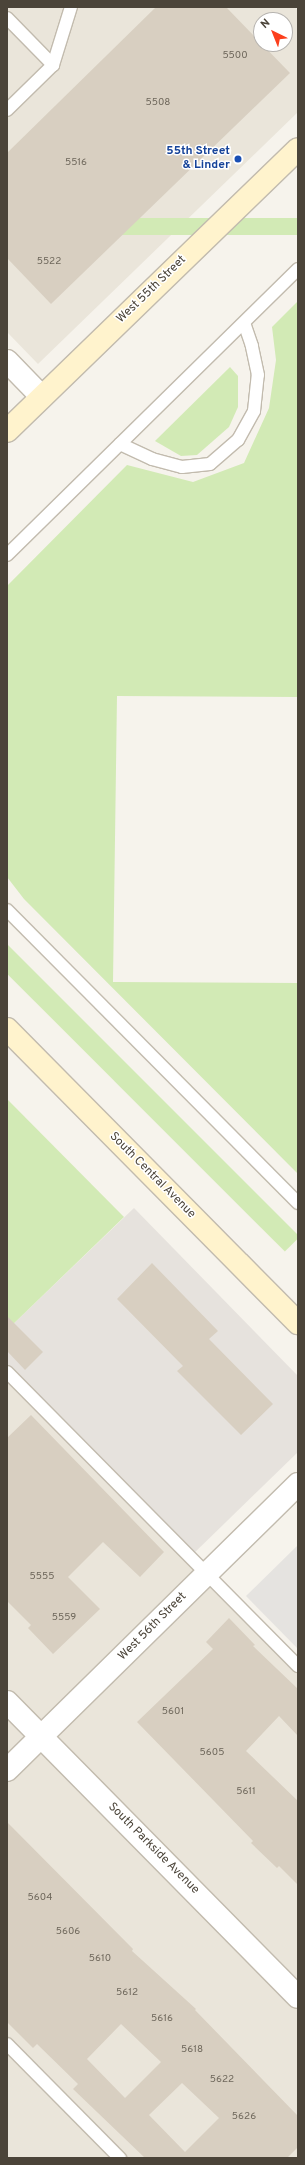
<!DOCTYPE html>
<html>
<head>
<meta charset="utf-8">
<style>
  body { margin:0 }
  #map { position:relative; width:305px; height:2165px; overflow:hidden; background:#f6f3ec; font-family:Overpass,sans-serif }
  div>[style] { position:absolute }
  .residential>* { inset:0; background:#eae5da }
  .industrial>* { inset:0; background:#e6e2dd }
  .green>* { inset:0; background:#d2eab5; transform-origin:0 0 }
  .parking>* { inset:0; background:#e5e3e0 }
  .building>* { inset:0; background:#d8cfc1 }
  .roads { filter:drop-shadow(1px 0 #c2bbae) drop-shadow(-1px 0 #c2bbae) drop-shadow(0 1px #c2bbae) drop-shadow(0 -1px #c2bbae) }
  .lane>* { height:12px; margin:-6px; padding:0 6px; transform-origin:6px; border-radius:6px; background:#fff }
  .street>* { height:22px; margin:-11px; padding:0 11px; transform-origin:11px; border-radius:11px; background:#fff }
  .secondary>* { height:22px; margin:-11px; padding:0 11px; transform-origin:11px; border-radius:11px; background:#fff3cd }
  .dots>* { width:11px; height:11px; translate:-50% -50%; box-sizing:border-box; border:2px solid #fff; border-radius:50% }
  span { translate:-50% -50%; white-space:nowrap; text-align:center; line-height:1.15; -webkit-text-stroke:3px #fff; paint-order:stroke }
  .number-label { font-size:10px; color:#6e675b }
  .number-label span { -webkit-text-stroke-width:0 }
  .transit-label { font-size:12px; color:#164399; font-weight:700 }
  .right { translate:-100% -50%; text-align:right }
  .street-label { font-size:12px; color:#4b4439 }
  .frame { position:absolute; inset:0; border:8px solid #4b4439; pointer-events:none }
  .north { position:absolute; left:253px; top:12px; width:40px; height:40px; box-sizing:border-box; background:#fff; border:1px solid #b7b4b0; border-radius:50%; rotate:317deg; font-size:11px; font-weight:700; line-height:16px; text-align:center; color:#4b4439 }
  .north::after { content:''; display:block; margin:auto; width:14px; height:18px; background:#fc3f1d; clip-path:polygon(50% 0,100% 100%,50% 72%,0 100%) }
</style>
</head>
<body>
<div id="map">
  <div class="residential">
    <i style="clip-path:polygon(evenodd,7px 7px,295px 7px,298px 10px,298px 112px,38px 364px,7px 332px,7px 7px,261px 20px,285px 20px,285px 44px,261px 44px,261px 20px)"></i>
    <i style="clip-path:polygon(7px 1372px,298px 1666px,298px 2158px,7px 2158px)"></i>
  </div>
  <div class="industrial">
    <i style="clip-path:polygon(134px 1208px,298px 1376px,298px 1452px,190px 1557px,7px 1372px,7px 1330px)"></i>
  </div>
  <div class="green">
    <i style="left:298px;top:218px;width:17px;height:405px;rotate:90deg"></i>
    <i style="clip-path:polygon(298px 301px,298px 697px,117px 696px,113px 982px,298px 983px,298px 1174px,24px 899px,7px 877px,7px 586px,127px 465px,193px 482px,244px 463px,269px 408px,276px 360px,272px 327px)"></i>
    <i style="clip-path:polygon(230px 367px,238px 376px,238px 407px,229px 427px,197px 455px,181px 456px,155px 441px)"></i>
    <i style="left:7px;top:944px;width:414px;height:21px;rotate:45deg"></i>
    <i style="clip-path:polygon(7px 1099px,124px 1217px,7px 1330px)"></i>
  </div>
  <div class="parking">
    <i style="clip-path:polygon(298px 1545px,298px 1649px,246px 1596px)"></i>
  </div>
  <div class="building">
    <i style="clip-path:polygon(156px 7px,226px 7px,290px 73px,51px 304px,7px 258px,7px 153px)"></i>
    <i style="clip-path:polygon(152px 1263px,218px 1331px,209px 1339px,273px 1404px,241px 1435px,177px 1371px,183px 1366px,117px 1299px)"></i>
    <i style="clip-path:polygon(7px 1316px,43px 1352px,25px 1370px,7px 1351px)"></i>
    <i style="clip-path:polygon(31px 1415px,164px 1552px,140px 1577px,103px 1542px,68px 1577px,100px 1609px,53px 1654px,28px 1628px,31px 1625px,7px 1601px,7px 1438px)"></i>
    <i style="clip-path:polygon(229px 1618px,255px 1645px,253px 1646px,298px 1689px,298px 1736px,279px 1716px,246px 1751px,298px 1801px,298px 1885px,279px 1866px,277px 1868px,251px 1843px,253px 1841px,137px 1722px,213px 1649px,206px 1642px)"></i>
    <i style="clip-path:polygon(evenodd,7px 1822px,133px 1949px,132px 1951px,196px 2009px,195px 2010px,298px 2116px,298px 2147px,287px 2158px,145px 2158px,73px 2089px,78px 2084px,37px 2044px,33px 2048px,7px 2022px,7px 1822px,121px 2024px,161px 2062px,125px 2098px,87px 2059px,121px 2024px,7px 1822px,182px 2083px,219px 2118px,185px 2152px,149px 2115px,182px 2083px)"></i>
  </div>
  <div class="roads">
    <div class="lane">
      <i style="left:7px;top:18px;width:66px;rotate:45.6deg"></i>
      <i style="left:7px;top:110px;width:64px;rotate:-44.4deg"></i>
      <i style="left:53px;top:65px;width:61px;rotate:-72.8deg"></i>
      <i style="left:120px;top:444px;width:35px;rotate:25deg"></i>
      <i style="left:152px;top:459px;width:31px;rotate:15deg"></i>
      <i style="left:182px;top:467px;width:28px;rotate:-6deg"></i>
      <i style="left:210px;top:464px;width:37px;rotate:-41deg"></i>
      <i style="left:238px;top:440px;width:33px;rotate:-61deg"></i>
      <i style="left:254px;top:411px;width:36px;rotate:-84deg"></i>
      <i style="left:258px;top:375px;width:30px;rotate:-102deg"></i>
      <i style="left:252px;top:346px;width:24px;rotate:-109deg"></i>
      <i style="left:7px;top:555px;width:408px;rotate:-44.5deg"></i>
      <i style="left:7px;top:910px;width:413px;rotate:45.2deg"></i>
      <i style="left:7px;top:1372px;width:414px;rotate:45.3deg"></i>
      <i style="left:7px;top:2044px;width:161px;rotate:45.3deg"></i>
    </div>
    <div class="street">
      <i style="left:7px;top:361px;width:50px;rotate:45.8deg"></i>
      <i style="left:7px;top:1702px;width:414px;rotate:45.4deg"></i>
      <i style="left:7px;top:1770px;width:408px;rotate:-44.5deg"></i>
    </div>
    <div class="secondary">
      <i style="left:7px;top:431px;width:405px;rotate:-44.1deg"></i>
      <i style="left:7px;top:1029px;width:414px;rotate:45.3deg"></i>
    </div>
  </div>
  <div class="dots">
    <i style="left:238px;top:159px;background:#1a4fb4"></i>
  </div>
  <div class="number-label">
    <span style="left:235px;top:56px">5500</span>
    <span style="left:158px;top:103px">5508</span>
    <span style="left:76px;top:163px">5516</span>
    <span style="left:49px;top:262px">5522</span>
    <span style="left:42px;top:1577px">5555</span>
    <span style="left:64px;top:1618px">5559</span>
    <span style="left:173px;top:1712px">5601</span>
    <span style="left:212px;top:1753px">5605</span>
    <span style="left:246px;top:1792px">5611</span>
    <span style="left:40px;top:1898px">5604</span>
    <span style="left:68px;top:1932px">5606</span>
    <span style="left:100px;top:1959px">5610</span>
    <span style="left:127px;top:1993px">5612</span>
    <span style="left:162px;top:2019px">5616</span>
    <span style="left:192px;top:2050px">5618</span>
    <span style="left:222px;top:2080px">5622</span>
    <span style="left:244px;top:2117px">5626</span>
  </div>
  <div class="transit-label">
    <span class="right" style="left:230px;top:159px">55th Street<br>&amp; Linder</span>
  </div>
  <div class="street-label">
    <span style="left:152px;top:290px;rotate:-44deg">West 55th Street</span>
    <span style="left:152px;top:1176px;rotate:45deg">South Central Avenue</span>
    <span style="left:153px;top:1627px;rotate:-45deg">West 56th Street</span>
    <span style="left:153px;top:1849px;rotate:45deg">South Parkside Avenue</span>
  </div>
  <div class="frame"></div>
  <div class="north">N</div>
</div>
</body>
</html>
